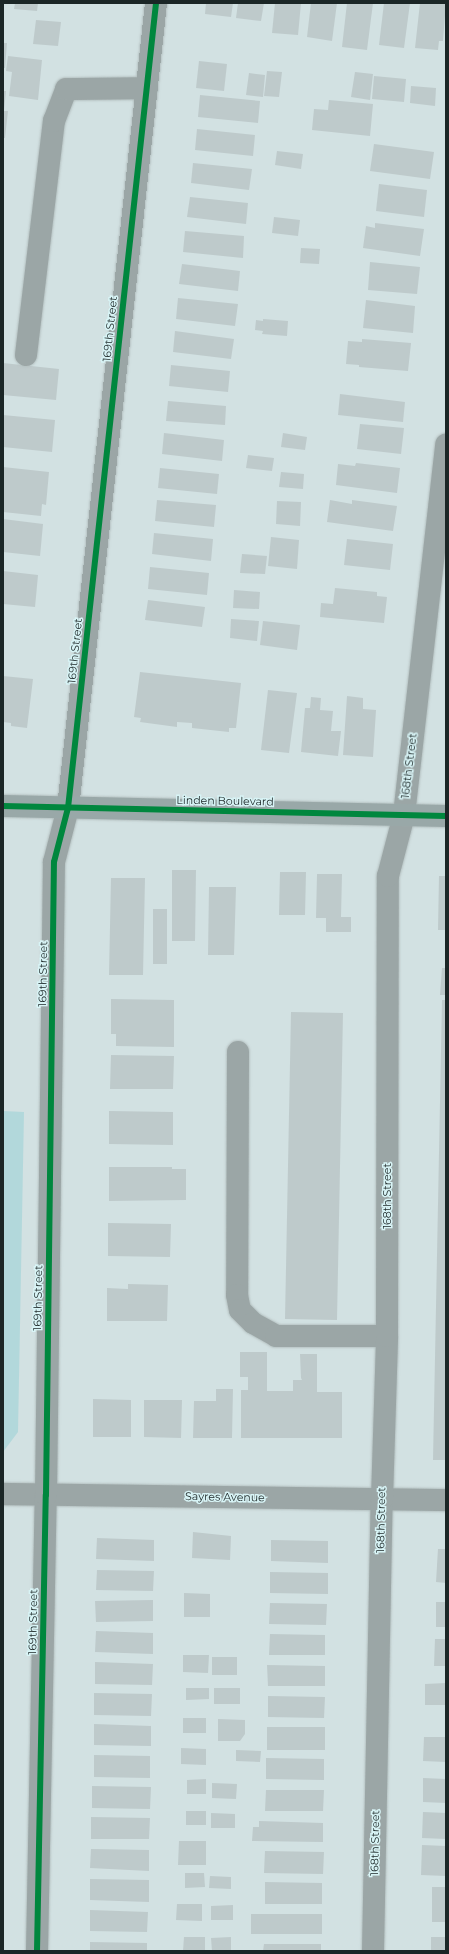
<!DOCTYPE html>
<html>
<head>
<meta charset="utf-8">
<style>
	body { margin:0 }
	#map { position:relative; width:449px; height:1954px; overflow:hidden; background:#d2e1e2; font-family:Montserrat,sans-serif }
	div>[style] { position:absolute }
	.green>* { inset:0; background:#b2d8db }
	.building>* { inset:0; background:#becacb }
	.roads { filter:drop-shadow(0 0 1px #b3bfbf) drop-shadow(0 0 1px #b3bfbf) }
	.minor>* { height:22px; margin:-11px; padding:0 11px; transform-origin:11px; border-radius:11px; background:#9ba6a6 }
	.major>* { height:22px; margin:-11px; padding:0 11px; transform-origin:11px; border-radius:11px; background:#99a8a8 }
	.cycleway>* { height:6px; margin:-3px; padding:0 3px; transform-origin:3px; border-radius:3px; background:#00873e }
	span { translate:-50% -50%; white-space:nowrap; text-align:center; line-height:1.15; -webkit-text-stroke:3px #d8f4f6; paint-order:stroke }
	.street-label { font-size:11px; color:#1b2626 }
	.frame { position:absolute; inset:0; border:4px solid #1b2626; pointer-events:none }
</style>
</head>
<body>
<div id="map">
	<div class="green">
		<i style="clip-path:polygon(3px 1111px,24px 1112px,18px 1432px,3px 1452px)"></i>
	</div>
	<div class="building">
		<i style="clip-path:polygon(15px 3px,38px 3px,37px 11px,14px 9px)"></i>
		<i style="clip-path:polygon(206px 3px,233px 3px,231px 17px,205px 14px)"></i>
		<i style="clip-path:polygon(238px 3px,264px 3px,261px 21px,236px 18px)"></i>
		<i style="clip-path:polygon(275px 3px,301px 3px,298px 35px,272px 33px)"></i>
		<i style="clip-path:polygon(311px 3px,337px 3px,332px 41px,307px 37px)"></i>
		<i style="clip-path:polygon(347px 3px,373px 3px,367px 50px,342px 47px)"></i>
		<i style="clip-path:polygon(384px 3px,410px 3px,404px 48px,379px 45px)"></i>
		<i style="clip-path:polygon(420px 3px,446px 3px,443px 41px,439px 41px,438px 50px,415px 48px)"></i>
		<i style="clip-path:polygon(36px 20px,61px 22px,58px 46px,33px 44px)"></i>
		<i style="clip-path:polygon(3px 43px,7px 43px,5px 68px,3px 68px)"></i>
		<i style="clip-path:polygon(8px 56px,42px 60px,38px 100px,9px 96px,12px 72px,6px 71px)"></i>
		<i style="clip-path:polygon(199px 61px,227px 64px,224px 91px,196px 88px)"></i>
		<i style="clip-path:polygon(267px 71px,282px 72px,279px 97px,264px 96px)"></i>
		<i style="clip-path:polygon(355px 72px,373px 74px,370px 100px,351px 97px)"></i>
		<i style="clip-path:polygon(249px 73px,265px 75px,263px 97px,246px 95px)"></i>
		<i style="clip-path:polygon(374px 76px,406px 79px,404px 102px,372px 99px)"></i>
		<i style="clip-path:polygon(411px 86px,436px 88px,435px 106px,410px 103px)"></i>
		<i style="clip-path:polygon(3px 91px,6px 91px,4px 111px,8px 111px,5px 138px,3px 138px)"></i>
		<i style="clip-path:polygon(200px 95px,260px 101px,258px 123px,198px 117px)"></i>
		<i style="clip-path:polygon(329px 100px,373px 104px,370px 136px,312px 130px,314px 109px,328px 110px)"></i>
		<i style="clip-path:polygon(197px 129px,255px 135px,253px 156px,195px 150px)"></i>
		<i style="clip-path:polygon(374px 144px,434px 152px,430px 179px,370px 171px)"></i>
		<i style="clip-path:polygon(277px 151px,303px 154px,301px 169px,275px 165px)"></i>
		<i style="clip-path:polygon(193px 163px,252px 169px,249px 190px,191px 183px)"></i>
		<i style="clip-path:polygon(379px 184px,427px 190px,424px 217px,376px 211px)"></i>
		<i style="clip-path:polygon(190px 197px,248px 203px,246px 224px,187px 217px)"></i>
		<i style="clip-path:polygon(274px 217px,300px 220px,298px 236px,272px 233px)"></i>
		<i style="clip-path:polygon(375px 223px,424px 229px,420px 256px,363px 248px,366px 226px,375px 228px)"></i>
		<i style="clip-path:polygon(185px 231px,244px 236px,243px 258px,183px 252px)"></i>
		<i style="clip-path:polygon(301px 248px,320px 249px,319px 264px,300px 263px)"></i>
		<i style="clip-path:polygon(370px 262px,420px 267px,417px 294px,368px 290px)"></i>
		<i style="clip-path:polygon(182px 264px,240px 271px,238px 291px,179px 284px)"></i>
		<i style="clip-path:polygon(178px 298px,238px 304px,235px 326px,176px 319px)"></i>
		<i style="clip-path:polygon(366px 300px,415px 306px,413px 333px,363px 328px)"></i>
		<i style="clip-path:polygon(263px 319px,288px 321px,287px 336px,262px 334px,263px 331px,255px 330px,256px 320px,263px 321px)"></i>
		<i style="clip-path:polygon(175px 331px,234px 339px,231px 359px,173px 352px)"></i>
		<i style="clip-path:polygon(362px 339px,411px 343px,408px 371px,359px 367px,359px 365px,346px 364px,348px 341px,362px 342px)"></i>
		<i style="clip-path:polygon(3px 363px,59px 369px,56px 400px,3px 395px)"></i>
		<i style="clip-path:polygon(171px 365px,230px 371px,228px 392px,169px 386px)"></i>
		<i style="clip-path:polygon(340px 394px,405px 402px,403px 422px,338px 415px)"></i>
		<i style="clip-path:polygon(168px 401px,226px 406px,225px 425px,166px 421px)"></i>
		<i style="clip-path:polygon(3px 415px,55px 420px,52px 452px,3px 447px)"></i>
		<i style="clip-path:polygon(360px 424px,404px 428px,401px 454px,357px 449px)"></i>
		<i style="clip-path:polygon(164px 433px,224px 440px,222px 461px,162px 454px)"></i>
		<i style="clip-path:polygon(283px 433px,307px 437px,305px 450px,281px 447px)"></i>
		<i style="clip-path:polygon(248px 455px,274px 458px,272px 471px,246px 468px)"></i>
		<i style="clip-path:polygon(356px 463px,400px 468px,397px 493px,336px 485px,338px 464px,355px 466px)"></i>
		<i style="clip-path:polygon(3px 467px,49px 472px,46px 505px,42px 504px,41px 516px,3px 512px)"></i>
		<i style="clip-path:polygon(160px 468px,219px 474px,217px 494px,158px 488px)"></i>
		<i style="clip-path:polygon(281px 472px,304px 474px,303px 489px,279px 487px)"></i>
		<i style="clip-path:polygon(157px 500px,216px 505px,214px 527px,155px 521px)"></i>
		<i style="clip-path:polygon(330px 500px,352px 504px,352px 500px,397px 506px,393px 531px,327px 522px)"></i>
		<i style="clip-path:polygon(277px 501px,301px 502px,300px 526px,276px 524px)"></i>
		<i style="clip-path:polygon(3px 519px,43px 524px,40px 556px,3px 552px)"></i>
		<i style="clip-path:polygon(154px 533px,213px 539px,211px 561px,152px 554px)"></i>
		<i style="clip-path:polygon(271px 537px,299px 540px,297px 569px,268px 566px)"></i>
		<i style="clip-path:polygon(347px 539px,393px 544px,390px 570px,344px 565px)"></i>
		<i style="clip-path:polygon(242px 554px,267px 556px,265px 574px,240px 573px)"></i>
		<i style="clip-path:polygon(150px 567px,209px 573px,207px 595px,148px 589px)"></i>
		<i style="clip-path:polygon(3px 571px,38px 575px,35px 607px,3px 604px)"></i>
		<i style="clip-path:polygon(335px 588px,377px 592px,377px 596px,387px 597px,384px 623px,320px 617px,321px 603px,333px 604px)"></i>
		<i style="clip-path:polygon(234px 590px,260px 592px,259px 609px,233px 608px)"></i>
		<i style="clip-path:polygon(148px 600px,205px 607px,202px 627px,145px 620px)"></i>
		<i style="clip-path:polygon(231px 619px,259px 621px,257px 641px,230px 638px)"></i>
		<i style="clip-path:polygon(263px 621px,300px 625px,297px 650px,260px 645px)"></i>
		<i style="clip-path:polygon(140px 672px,241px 683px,236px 728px,229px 728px,229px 732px,192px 728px,192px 723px,177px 722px,177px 727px,140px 722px,141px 718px,134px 717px)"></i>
		<i style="clip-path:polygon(3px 676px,33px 679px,27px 728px,11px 726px,11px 723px,3px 722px)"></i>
		<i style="clip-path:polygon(268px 690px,297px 693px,289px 753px,261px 750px)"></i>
		<i style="clip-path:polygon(347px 696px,363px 698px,363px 709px,376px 710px,373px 757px,343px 755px)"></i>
		<i style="clip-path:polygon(311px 697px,321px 698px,320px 710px,333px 711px,331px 731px,341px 731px,338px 756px,301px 752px,305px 708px,310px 708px)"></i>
		<i style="clip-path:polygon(172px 870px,196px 870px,195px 941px,172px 941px)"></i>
		<i style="clip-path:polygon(280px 872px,306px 872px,305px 915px,279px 915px)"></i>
		<i style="clip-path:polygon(317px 874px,342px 874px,341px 917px,351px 917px,351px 932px,326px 932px,326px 918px,316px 918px)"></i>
		<i style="clip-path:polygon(439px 876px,446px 876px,446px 930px,438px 930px)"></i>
		<i style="clip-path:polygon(111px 878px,145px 878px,143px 975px,109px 975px)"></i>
		<i style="clip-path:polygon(209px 887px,236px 887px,234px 955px,208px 955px)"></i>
		<i style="clip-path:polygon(153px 909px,167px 909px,167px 964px,153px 964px)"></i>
		<i style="clip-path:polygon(442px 968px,446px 968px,446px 995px,440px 995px)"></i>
		<i style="clip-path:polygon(111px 999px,174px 1000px,174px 1047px,116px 1046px,116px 1034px,111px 1034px)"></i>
		<i style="clip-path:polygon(442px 1000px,446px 1000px,446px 1460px,433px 1460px)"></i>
		<i style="clip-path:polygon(291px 1012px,343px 1013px,337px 1320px,285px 1319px)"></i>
		<i style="clip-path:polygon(111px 1055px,174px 1056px,173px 1089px,110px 1089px)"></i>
		<i style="clip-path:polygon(109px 1111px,173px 1112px,173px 1145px,109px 1144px)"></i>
		<i style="clip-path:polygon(109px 1167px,172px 1167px,172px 1169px,186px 1169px,186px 1200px,109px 1201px)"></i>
		<i style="clip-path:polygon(108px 1223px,171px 1224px,170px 1257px,108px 1256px)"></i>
		<i style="clip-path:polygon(128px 1284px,168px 1285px,167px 1321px,107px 1321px,107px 1288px,128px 1289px)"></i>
		<i style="clip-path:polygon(240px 1352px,267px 1352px,267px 1391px,293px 1391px,293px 1380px,302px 1380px,301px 1378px,300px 1354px,317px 1354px,317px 1392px,342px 1392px,342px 1438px,241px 1438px,241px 1390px,248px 1390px,248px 1377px,240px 1377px)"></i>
		<i style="clip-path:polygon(216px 1389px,233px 1389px,232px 1438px,193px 1438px,194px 1401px,216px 1401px)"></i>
		<i style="clip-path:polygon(93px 1399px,131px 1400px,131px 1437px,93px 1437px)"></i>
		<i style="clip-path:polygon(144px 1400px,182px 1400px,181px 1438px,144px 1437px)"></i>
		<i style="clip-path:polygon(193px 1532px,231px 1536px,230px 1560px,192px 1558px)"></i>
		<i style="clip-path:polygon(97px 1538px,154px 1540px,154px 1561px,96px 1559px)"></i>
		<i style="clip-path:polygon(271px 1540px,328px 1541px,328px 1563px,271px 1561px)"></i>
		<i style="clip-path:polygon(438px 1549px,446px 1549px,446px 1583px,436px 1582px)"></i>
		<i style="clip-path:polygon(97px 1570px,154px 1571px,153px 1591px,96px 1590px)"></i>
		<i style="clip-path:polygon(270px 1572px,328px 1573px,328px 1594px,270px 1593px)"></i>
		<i style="clip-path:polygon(184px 1593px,210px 1594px,210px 1617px,184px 1617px)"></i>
		<i style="clip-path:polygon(153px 1600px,153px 1621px,96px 1622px,95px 1601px)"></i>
		<i style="clip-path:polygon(436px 1602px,446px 1602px,446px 1627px,436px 1627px)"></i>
		<i style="clip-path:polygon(270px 1603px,327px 1604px,326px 1625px,269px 1624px)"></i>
		<i style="clip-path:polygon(96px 1631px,153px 1633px,153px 1654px,95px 1652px)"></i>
		<i style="clip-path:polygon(270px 1634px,325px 1635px,325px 1655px,269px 1655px)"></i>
		<i style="clip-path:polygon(435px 1639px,446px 1639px,446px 1666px,434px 1666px)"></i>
		<i style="clip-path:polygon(183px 1655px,209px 1655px,208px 1673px,183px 1672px)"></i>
		<i style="clip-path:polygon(212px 1657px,237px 1657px,237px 1675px,212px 1675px)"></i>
		<i style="clip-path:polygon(95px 1662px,153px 1664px,152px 1685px,95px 1684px)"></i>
		<i style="clip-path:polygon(267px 1665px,325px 1666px,325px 1686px,268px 1686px)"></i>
		<i style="clip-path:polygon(446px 1683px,446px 1705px,425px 1705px,425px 1684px)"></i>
		<i style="clip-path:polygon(186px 1688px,209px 1688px,209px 1699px,186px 1700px)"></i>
		<i style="clip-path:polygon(214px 1688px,240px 1688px,240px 1704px,214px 1704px)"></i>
		<i style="clip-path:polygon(94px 1693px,152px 1694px,151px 1716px,94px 1715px)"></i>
		<i style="clip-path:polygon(268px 1696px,325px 1697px,324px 1718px,268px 1717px)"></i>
		<i style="clip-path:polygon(183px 1718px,206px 1718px,206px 1733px,183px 1733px)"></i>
		<i style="clip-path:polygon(218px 1719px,245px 1720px,245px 1734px,240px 1741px,218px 1741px)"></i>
		<i style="clip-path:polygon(94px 1724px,151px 1726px,151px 1746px,94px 1745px)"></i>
		<i style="clip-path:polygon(267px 1727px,325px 1727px,325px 1750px,267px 1750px)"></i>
		<i style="clip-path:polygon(424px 1737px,446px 1737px,446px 1762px,423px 1761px)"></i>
		<i style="clip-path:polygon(181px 1748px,206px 1749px,206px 1765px,181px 1764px)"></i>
		<i style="clip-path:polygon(236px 1750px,261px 1751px,260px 1762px,236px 1761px)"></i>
		<i style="clip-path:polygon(94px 1755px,150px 1756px,150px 1778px,94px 1777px)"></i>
		<i style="clip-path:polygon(266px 1758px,324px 1759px,324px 1780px,266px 1779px)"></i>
		<i style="clip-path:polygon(423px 1778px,446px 1779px,446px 1803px,423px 1802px)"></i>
		<i style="clip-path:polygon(206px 1779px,206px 1794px,187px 1794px,187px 1780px)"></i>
		<i style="clip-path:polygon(212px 1783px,237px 1784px,236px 1799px,212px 1798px)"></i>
		<i style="clip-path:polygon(92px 1786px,151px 1787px,150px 1809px,92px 1808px)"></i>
		<i style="clip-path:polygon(266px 1790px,324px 1790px,323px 1811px,265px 1811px)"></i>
		<i style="clip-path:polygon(186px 1811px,206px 1811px,206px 1825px,186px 1825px)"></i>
		<i style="clip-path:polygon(423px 1812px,446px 1813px,446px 1839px,422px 1838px)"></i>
		<i style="clip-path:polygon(211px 1813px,235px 1814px,235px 1828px,211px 1828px)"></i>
		<i style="clip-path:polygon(91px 1817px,150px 1818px,149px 1839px,91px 1839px)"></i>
		<i style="clip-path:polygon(259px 1821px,323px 1823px,323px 1842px,252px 1841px,253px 1827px,259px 1827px)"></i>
		<i style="clip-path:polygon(179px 1841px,206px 1841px,206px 1865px,178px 1865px)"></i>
		<i style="clip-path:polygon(422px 1845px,446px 1846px,446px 1876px,421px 1875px)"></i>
		<i style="clip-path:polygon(91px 1849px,149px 1850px,149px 1871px,90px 1868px)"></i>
		<i style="clip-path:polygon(265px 1851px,324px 1852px,323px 1874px,264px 1873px)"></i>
		<i style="clip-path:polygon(185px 1873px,204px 1873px,205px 1887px,185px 1888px)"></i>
		<i style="clip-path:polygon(210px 1876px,231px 1877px,231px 1889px,209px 1888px)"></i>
		<i style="clip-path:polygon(90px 1879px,149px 1880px,149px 1902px,90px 1900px)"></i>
		<i style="clip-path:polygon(265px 1882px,322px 1883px,322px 1904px,265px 1904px)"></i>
		<i style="clip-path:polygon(432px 1887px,446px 1887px,446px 1922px,432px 1922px)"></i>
		<i style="clip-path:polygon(177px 1904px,202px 1904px,202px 1921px,176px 1920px)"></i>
		<i style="clip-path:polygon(233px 1905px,233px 1920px,211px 1920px,211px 1906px)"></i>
		<i style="clip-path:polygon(90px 1910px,148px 1912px,147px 1932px,90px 1931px)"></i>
		<i style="clip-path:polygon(251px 1914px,322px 1914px,322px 1934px,251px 1934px)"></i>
		<i style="clip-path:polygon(184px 1937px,205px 1937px,205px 1951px,183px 1951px)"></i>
		<i style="clip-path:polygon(231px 1937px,231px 1951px,212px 1951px,211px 1938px)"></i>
		<i style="clip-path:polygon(431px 1937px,446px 1937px,446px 1951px,431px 1951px)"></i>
		<i style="clip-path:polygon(90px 1942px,147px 1943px,147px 1951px,90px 1951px)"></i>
		<i style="clip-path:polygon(264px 1944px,321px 1944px,321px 1951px,263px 1951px)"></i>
	</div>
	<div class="roads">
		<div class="minor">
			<i style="left:26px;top:355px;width:236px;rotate:-83.2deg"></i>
			<i style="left:54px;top:121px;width:34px;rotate:-69deg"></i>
			<i style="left:66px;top:89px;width:81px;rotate:-0.7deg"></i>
			<i style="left:238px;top:1052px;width:243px;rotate:90.2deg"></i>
			<i style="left:237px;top:1295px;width:15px;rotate:79deg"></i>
			<i style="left:240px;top:1310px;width:18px;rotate:45deg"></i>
			<i style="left:253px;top:1323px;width:26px;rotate:29deg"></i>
			<i style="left:276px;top:1336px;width:111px"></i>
			<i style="left:3px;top:1494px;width:443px;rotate:0.8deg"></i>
			<i style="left:37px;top:1951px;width:456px;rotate:-88.9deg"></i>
			<i style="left:46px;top:1495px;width:633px;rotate:-89.28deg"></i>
			<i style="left:54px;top:862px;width:56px;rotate:-75.5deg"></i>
			<i style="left:68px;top:808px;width:810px;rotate:-83.76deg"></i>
			<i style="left:373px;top:1951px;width:452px;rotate:-88.9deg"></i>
			<i style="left:382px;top:1499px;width:163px;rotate:-88.2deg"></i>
			<i style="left:387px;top:1336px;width:460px;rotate:-89.9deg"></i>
			<i style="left:388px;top:876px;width:63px;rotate:-75.3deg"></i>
			<i style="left:404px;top:815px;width:373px;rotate:-83.5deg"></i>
		</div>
		<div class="major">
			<i style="left:3px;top:806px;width:443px;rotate:1.3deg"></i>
		</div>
	</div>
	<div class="cycleway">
		<i style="left:3px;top:806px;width:443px;rotate:1.3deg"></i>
		<i style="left:37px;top:1951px;width:456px;rotate:-88.9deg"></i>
		<i style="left:46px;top:1495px;width:633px;rotate:-89.28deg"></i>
		<i style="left:54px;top:862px;width:56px;rotate:-75.5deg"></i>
		<i style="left:68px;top:808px;width:810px;rotate:-83.76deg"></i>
	</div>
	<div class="street-label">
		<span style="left:110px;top:329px;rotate:-84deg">169th Street</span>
		<span style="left:75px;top:651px;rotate:-84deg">169th Street</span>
		<span style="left:409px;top:766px;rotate:-83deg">168th Street</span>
		<span style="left:225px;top:801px;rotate:1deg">Linden Boulevard</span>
		<span style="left:43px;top:974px;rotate:-89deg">169th Street</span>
		<span style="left:387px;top:1196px;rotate:-90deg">168th Street</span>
		<span style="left:38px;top:1298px;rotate:-89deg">169th Street</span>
		<span style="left:225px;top:1497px;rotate:1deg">Sayres Avenue</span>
		<span style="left:381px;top:1520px;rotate:-89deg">168th Street</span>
		<span style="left:33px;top:1622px;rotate:-89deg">169th Street</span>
		<span style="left:375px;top:1843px;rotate:-89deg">168th Street</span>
	</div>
	<div class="frame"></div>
</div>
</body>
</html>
